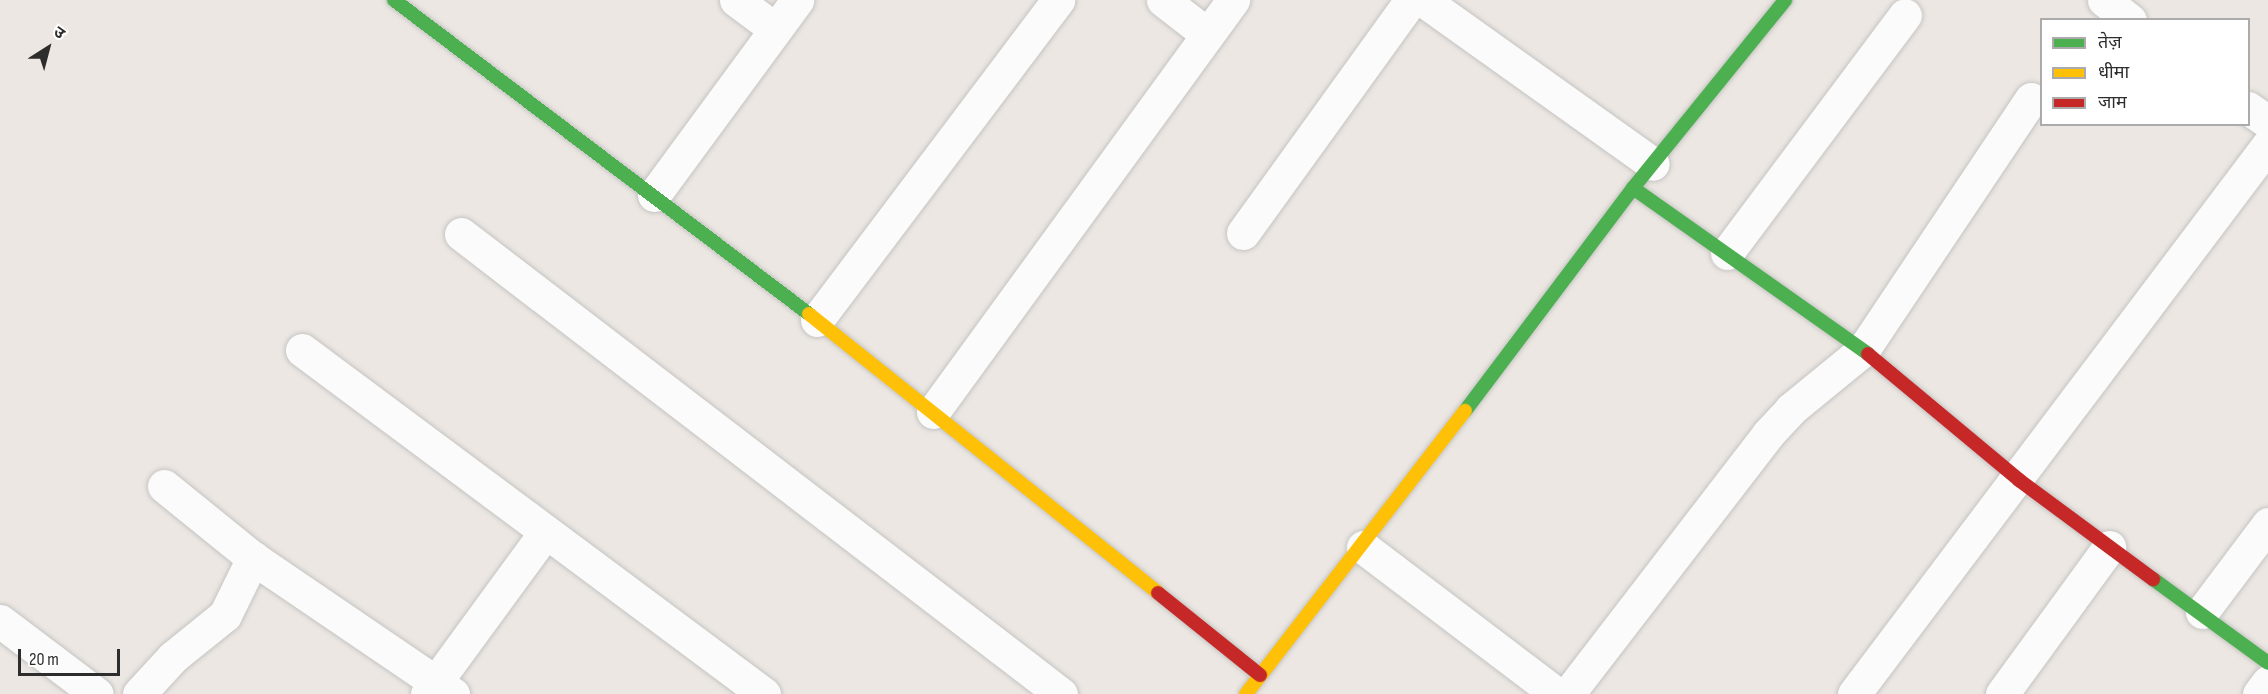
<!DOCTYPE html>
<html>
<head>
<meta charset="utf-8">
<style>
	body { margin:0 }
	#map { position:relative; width:2268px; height:694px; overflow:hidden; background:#ece7e2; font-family:"Sofia Sans Condensed","Noto Sans Devanagari",sans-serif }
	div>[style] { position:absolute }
	.roads { filter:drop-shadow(0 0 2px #c5c4c3) drop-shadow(0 0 2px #c5c4c3) }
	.street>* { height:33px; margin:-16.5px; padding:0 16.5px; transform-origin:16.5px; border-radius:16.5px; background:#fcfbfb }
	.fast>* { height:14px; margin:-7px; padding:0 7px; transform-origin:7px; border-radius:7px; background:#4caf50 }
	.slow>* { height:14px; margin:-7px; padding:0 7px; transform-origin:7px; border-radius:7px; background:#ffc107 }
	.jam>* { height:14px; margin:-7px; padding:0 7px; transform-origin:7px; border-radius:7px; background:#c62828 }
	span { translate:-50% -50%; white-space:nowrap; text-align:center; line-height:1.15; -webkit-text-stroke:6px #fff; paint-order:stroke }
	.legend { position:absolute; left:2040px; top:18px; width:210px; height:108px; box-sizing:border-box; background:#fff; border:2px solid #ababab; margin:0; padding:8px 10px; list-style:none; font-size:18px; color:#2d2d2d }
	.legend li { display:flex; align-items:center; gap:12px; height:30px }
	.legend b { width:30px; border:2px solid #ababab }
	.north { position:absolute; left:18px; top:18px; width:60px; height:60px; -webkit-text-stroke:4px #fff; paint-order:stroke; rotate:36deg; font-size:16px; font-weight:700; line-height:24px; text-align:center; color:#2d2d2d }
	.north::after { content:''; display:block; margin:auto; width:21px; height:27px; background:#2d2d2d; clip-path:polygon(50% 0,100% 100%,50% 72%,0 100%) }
	.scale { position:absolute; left:18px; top:649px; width:102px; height:27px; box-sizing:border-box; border:3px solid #2d2d2d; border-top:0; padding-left:8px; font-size:18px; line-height:21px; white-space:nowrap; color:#2d2d2d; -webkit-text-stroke:4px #fff; paint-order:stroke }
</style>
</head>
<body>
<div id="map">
	<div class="roads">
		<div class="street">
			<i style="left:736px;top:0;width:49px;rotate:36.6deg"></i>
			<i style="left:1163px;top:0;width:56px;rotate:37.7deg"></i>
			<i style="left:1423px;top:0;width:282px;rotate:35.5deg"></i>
			<i style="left:2104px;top:0;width:33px;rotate:38deg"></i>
			<i style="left:2248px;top:108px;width:24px;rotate:35deg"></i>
			<i style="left:654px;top:195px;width:242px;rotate:-53.7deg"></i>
			<i style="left:1243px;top:233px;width:287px;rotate:-54.2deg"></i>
			<i style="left:461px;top:234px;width:756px;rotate:37.48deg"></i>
			<i style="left:1727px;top:253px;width:297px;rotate:-53.2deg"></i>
			<i style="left:817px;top:320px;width:401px;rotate:-53deg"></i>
			<i style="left:302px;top:350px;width:576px;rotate:36.67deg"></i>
			<i style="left:933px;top:412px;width:510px;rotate:-53.94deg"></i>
			<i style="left:164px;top:486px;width:114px;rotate:39deg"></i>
			<i style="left:253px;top:558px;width:242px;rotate:34.2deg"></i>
			<i style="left:1363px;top:547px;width:243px;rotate:37.2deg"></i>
			<i style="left:2202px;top:612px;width:110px;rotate:-53.1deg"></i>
			<i style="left:0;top:621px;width:121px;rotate:37deg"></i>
			<i style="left:139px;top:694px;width:50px;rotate:-47.4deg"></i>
			<i style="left:173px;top:657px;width:67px;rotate:-38.9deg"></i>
			<i style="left:225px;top:615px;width:64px;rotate:-63.8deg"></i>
			<i style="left:427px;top:694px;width:200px;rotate:-53.8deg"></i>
			<i style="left:1568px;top:694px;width:328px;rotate:-52.4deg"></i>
			<i style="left:1768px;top:434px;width:34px;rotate:-47deg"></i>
			<i style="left:1791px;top:409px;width:93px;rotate:-39.3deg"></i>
			<i style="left:1863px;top:350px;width:302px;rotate:-56.2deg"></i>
			<i style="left:1854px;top:694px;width:688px;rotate:-52.98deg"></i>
			<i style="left:2002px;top:694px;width:182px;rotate:-53.9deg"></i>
			<i style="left:2259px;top:694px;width:15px;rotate:-53deg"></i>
		</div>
		<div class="fast">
			<i style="left:394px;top:0;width:520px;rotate:37.11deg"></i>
			<i style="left:1633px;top:188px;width:288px;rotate:35.2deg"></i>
			<i style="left:1465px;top:411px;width:279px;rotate:-53deg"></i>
			<i style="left:1633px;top:188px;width:242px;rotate:-51deg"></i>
			<i style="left:2153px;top:579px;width:142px;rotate:36.1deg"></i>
		</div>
		<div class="slow">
			<i style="left:809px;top:314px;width:447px;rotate:38.6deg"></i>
			<i style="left:1246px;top:694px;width:358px;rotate:-52.3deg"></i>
		</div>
		<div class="jam">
			<i style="left:1868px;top:354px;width:197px;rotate:39.8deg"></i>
			<i style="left:2019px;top:480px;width:167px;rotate:36.5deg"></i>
			<i style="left:1158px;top:593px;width:131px;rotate:38.8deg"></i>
		</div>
	</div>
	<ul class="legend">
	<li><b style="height:8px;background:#4caf50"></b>तेज़</li>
	<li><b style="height:8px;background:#ffc107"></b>धीमा</li>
	<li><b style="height:8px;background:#c62828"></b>जाम</li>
	</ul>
	<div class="north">उ</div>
	<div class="scale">20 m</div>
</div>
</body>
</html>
